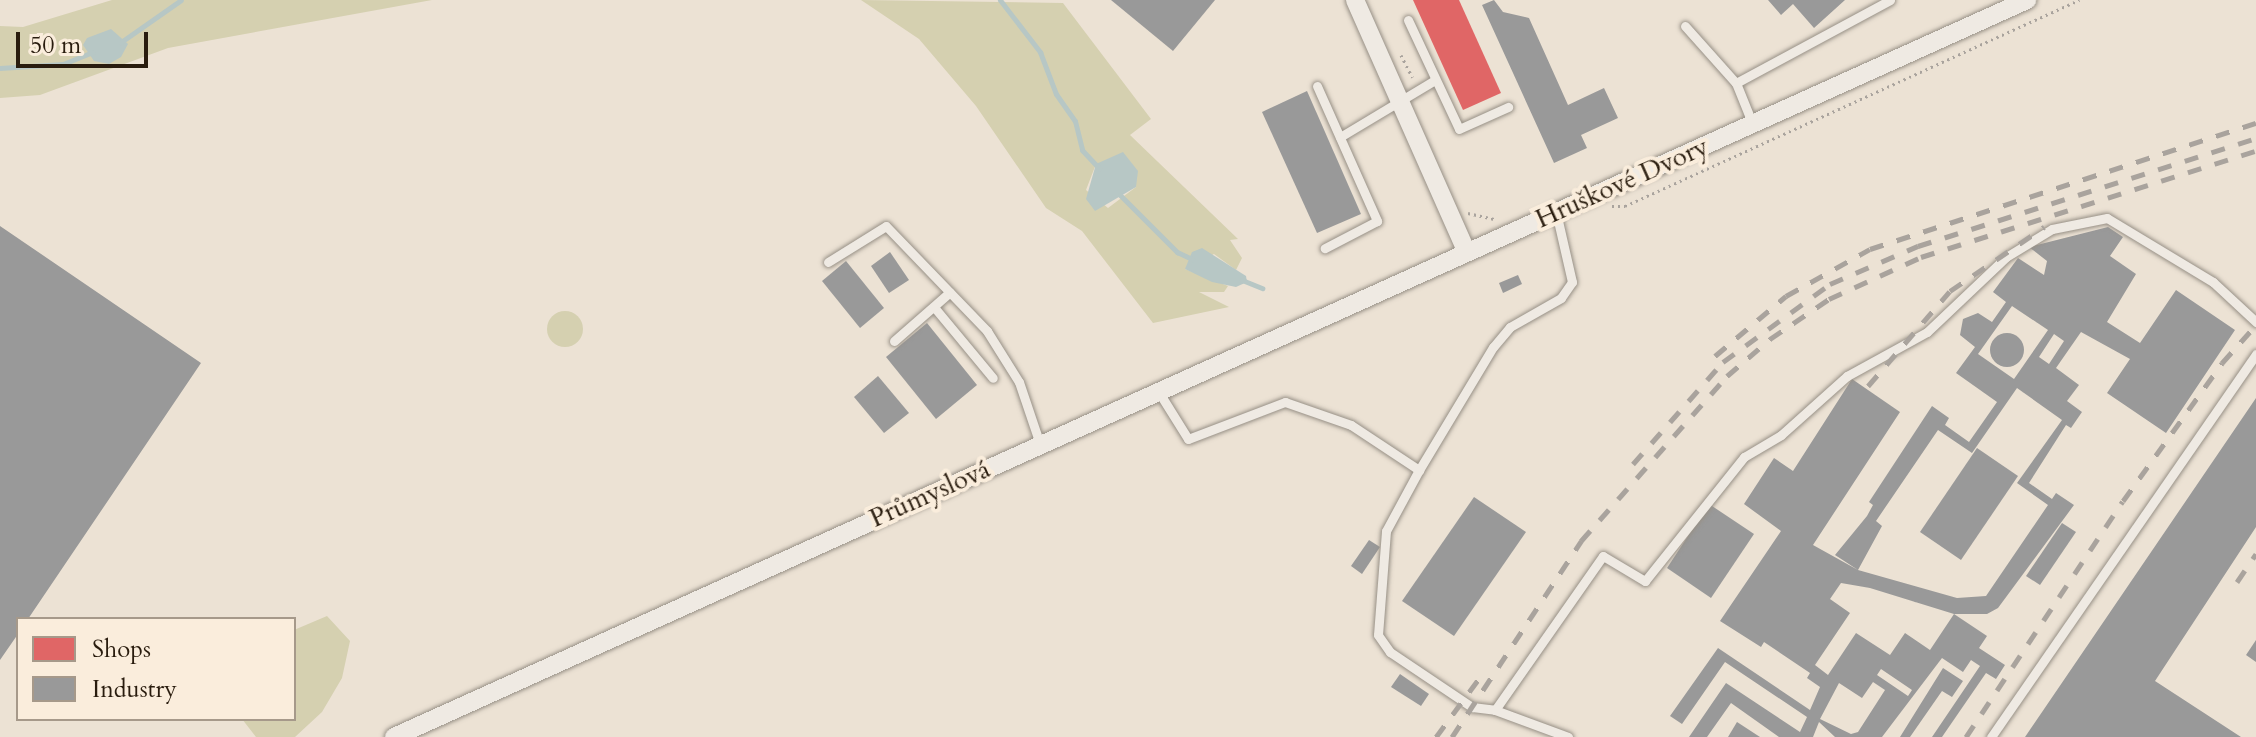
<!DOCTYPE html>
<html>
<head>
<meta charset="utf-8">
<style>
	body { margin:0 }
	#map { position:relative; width:2256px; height:737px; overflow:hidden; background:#ece2d4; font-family:Cardo,serif }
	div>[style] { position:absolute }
	.green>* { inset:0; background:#d5d0b0 }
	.round { border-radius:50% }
	.water>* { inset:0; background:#b7c7c5 }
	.shops>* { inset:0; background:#e06666 }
	.industry>* { inset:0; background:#999 }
	.stream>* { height:5px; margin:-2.5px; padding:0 2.5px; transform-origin:2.5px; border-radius:2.5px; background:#b7c7c5 }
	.path>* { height:3px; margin-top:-1.5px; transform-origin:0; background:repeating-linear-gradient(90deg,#a9a39d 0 2px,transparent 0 6px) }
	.roads { filter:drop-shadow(0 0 2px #979086) drop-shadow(0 0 2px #979086) }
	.service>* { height:9px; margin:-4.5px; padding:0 4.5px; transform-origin:4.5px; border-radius:4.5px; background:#efeae3 }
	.minor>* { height:18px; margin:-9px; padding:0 9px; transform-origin:9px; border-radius:9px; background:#efeae3 }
	.rail>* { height:5px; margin-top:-2.5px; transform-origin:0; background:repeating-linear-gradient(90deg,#a9a39d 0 14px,transparent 0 28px) }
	span { translate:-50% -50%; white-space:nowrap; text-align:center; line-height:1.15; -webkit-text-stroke:8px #faeddc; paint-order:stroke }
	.street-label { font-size:26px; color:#291c0e }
	.legend { position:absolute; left:16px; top:617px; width:280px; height:104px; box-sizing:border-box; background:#faeddc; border:2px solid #a6998a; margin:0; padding:10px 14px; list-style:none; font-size:24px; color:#291c0e }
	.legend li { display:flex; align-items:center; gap:16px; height:40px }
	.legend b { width:40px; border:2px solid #a6998a }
	.scale { position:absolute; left:16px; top:32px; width:132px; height:36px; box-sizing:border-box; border:4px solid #291c0e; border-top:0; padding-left:10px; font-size:24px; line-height:28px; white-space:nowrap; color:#291c0e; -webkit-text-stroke:6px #faeddc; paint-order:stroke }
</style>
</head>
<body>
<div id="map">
	<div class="green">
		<i style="clip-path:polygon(112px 0,432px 0,168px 48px,40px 95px,0 98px,0 26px,23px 27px)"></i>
		<i style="clip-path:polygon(evenodd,861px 0,1063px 3px,1151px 119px,1130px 135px,1238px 239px,1230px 240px,1242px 258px,1236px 270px,1214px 254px,1185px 269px,1228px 286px,1224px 292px,1199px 292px,1229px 307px,1153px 323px,1082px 231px,1046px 208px,976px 106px,919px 39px,861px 0,1096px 164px,1136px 187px,1108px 208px,1086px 190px,1096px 164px)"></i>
		<i class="round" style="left:547px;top:311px;width:36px;height:36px"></i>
		<i style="clip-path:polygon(327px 616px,350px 641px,342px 678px,322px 712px,295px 737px,256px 737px,242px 719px,294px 719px,294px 630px)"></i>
	</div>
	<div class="water">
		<i style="clip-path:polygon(111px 29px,128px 44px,121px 57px,109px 64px,94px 61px,83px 45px,87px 38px)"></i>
		<i style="clip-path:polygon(1123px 152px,1138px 171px,1136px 187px,1095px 211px,1086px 199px,1096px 164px)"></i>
		<i style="clip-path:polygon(1202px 248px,1246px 276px,1247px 282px,1236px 287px,1212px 282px,1185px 269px,1192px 252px)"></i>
	</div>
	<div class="shops">
		<i style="clip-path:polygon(1413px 0,1459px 0,1501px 93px,1463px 110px)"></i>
	</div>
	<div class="industry">
		<i style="clip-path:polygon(1111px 0,1215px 0,1173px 51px)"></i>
		<i style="clip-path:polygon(1494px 0,1503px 12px,1529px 18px,1568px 105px,1604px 88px,1618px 118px,1581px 135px,1587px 148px,1554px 163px,1482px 5px)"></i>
		<i style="clip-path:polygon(1768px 0,1845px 0,1814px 28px,1793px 4px,1781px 15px)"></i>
		<i style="clip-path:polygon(1307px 91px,1361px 214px,1317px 233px,1262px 112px)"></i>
		<i style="clip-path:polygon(0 226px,201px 363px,28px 619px,18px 619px,18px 634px,0 660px)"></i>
		<i style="clip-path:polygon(evenodd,2108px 227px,2123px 237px,2110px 256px,2136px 274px,2107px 322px,2140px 343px,2176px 290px,2235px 330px,2166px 433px,2107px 393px,2130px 359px,2081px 332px,2056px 368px,2079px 385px,2067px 401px,2082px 412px,2071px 428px,2066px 425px,2029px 483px,2052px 499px,2056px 493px,2074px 505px,1998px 608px,1987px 614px,1954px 614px,1987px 636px,1979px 648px,2005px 665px,1996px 679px,1986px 673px,1942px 737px,1932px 737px,1980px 666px,1971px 660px,1963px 672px,1942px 658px,1882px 737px,1835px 737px,1819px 722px,1813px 737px,1779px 737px,1731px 703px,1707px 737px,1689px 737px,1726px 683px,1800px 732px,1807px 717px,1725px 662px,1682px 724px,1670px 716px,1718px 648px,1810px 710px,1820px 687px,1807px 678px,1810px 673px,1764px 642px,1761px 647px,1720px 621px,1781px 531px,1744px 504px,1774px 458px,1793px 471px,1852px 379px,1900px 412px,1813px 545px,1858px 570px,1835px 555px,1867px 516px,1873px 505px,1869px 502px,1932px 406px,1949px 418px,1945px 425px,1969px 442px,1997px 402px,1956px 373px,1975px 347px,1960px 335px,1963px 319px,1978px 313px,1992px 322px,2006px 302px,1993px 292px,2018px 258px,2044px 275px,2047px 261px,2029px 247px,2108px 227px,2012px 306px,2048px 330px,2014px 379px,1978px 354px,2012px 306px,2108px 227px,2054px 334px,2064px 341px,2049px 364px,2039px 357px,2054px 334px,2108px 227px,2017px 388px,2062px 420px,2017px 483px,2048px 505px,1986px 596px,1957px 598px,1858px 570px,1882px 526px,1876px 521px,1938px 430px,1972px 453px,2017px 388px,2108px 227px,1841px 583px,1870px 588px,1954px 614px,1930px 650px,1905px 633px,1890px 655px,1856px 633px,1828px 675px,1815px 665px,1850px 613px,1830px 599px,1841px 583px,2108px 227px,1881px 669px,1912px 690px,1908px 696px,1877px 675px,1881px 669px,2108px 227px,1873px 682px,1885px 690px,1858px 732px,1851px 734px,1820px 719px,1839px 683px,1862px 698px,1873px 682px)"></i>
		<i style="clip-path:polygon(890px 252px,909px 280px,889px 293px,871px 266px)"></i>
		<i style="clip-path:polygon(846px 261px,884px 308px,860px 328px,822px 281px)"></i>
		<i style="clip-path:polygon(1518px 275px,1522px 284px,1503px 293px,1499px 283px)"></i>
		<i style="clip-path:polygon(927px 323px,977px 385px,936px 419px,886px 357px)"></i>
		<i class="round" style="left:1990px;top:333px;width:34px;height:34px"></i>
		<i style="clip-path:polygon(878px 376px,909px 413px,884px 433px,854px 397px)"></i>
		<i style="clip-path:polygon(2256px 398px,2256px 527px,2155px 681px,2241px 737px,2025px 737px)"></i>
		<i style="clip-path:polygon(1977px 448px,2018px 476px,1961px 560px,1920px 532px)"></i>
		<i style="clip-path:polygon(1474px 497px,1526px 532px,1454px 636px,1402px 601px)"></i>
		<i style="clip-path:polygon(1709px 504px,1754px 534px,1711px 598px,1667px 568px)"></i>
		<i style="clip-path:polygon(2062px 523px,2076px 532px,2040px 585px,2026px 576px)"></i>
		<i style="clip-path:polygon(1369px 540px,1380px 547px,1362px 574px,1351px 566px)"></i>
		<i style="clip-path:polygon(2256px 640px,2256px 662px,2246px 655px)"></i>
		<i style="clip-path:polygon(1943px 668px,1963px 681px,1952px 697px,1942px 691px,1910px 737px,1900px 737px)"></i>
		<i style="clip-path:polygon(1400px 674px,1429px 694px,1421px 706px,1391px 687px)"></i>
		<i style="clip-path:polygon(1737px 722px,1760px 737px,1728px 737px)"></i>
	</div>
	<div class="stream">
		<i style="left:1000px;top:0;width:66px;rotate:52.4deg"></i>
		<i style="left:1040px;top:52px;width:45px;rotate:69.1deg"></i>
		<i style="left:1056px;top:94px;width:33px;rotate:55deg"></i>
		<i style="left:1075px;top:121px;width:30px;rotate:76deg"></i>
		<i style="left:1082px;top:150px;width:25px;rotate:47deg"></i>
		<i style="left:121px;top:42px;width:73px;rotate:-35deg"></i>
		<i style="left:0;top:68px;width:63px;rotate:-3.6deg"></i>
		<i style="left:63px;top:64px;width:32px;rotate:-22deg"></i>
		<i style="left:1120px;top:195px;width:81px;rotate:45deg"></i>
		<i style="left:1177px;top:252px;width:17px;rotate:25deg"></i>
		<i style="left:1242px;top:280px;width:22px;rotate:22deg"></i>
	</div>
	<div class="path">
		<i style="left:1401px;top:55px;width:25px;rotate:63deg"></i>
		<i style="left:1612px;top:206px;width:13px"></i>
		<i style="left:1625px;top:206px;width:499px;rotate:-24.4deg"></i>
		<i style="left:1468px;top:213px;width:28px;rotate:13deg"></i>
	</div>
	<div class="roads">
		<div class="service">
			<i style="left:1408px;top:20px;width:120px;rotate:64.9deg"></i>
			<i style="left:1459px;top:129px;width:54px;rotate:-24.2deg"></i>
			<i style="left:1685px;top:26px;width:76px;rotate:48.2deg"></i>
			<i style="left:1317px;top:86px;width:148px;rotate:66deg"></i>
			<i style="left:1377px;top:221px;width:59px;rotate:152.6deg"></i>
			<i style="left:1753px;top:125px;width:45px;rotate:-112deg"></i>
			<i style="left:1736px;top:83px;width:175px;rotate:-28.3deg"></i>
			<i style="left:1340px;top:137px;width:111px;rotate:-31deg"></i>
			<i style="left:1556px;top:212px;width:72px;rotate:77.1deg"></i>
			<i style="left:1572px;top:282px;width:19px;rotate:125deg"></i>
			<i style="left:1561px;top:298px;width:59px;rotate:150.4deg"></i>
			<i style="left:1510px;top:327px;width:26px;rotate:130deg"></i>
			<i style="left:1493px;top:347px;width:144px;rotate:121deg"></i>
			<i style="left:1419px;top:470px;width:69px;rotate:118.4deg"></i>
			<i style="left:1386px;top:531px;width:104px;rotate:94.4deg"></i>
			<i style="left:1378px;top:635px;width:21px;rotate:55deg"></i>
			<i style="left:1390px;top:652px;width:99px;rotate:33.9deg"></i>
			<i style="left:1472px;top:707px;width:23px;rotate:7deg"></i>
			<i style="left:1495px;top:710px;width:78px;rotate:20.3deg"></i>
			<i style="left:828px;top:262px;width:68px;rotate:-31.8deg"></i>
			<i style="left:886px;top:226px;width:146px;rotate:46.1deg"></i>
			<i style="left:987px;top:331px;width:60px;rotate:57.9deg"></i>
			<i style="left:1019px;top:382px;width:65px;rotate:71.3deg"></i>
			<i style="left:934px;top:307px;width:92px;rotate:50.3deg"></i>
			<i style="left:894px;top:341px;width:74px;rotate:-41.2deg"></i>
			<i style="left:1160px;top:394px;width:53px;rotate:58.1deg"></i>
			<i style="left:1188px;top:439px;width:104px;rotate:-20.9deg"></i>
			<i style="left:1285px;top:402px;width:70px;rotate:19.2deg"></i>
			<i style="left:1351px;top:425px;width:82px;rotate:33.5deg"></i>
			<i style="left:1495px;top:710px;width:188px;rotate:-55deg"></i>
			<i style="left:1603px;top:556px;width:49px;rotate:30.8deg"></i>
			<i style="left:1645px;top:581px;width:159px;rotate:-51.4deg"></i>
			<i style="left:1744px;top:457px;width:43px;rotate:-30.7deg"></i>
			<i style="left:1781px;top:435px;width:89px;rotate:-41.8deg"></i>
			<i style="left:1847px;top:376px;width:91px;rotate:-28.8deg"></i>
			<i style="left:1927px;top:332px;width:109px;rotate:-43.5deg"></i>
			<i style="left:2006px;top:257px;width:54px;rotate:-31.3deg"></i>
			<i style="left:2052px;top:229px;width:56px;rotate:-11.3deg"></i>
			<i style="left:2107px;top:218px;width:124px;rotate:31.1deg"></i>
			<i style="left:2213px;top:282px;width:59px;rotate:42.9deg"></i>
			<i style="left:1991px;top:737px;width:466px;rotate:-55.3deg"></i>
		</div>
		<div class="minor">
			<i style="left:1355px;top:0;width:274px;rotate:66.1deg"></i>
			<i style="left:394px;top:737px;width:1792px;rotate:-24.29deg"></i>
		</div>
	</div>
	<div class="rail">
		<i style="left:1715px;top:356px;width:93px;rotate:-40.2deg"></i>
		<i style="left:1786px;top:296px;width:96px;rotate:-29.2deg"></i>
		<i style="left:1870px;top:249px;width:406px;rotate:-18.1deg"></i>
		<i style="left:1868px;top:386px;width:125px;rotate:-49.2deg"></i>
		<i style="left:1950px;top:291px;width:114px;rotate:-34.2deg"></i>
		<i style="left:1633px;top:464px;width:136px;rotate:-48.6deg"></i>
		<i style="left:1723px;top:362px;width:132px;rotate:-36.1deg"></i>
		<i style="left:1830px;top:284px;width:96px;rotate:-23.4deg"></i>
		<i style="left:1918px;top:246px;width:355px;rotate:-17.7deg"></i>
		<i style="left:2237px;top:582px;width:34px;rotate:-56deg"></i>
		<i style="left:1436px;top:737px;width:71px;rotate:-53.6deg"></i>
		<i style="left:1452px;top:737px;width:235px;rotate:-56.6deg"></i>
		<i style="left:1581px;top:541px;width:220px;rotate:-48.5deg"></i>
		<i style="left:1727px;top:376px;width:57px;rotate:-40.7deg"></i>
		<i style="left:1770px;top:339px;width:71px;rotate:-34.1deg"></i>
		<i style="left:1829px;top:299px;width:101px;rotate:-24.5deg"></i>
		<i style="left:1921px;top:257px;width:351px;rotate:-17.6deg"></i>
		<i style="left:1966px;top:737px;width:283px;rotate:-56.4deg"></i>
		<i style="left:2123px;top:501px;width:170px;rotate:-54.3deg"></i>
		<i style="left:2222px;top:363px;width:51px;rotate:-48.2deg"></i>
	</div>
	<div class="street-label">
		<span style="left:1622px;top:183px;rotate:-24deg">Hruškové Dvory</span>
		<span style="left:930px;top:494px;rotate:-24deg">Průmyslová</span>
	</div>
	<ul class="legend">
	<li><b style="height:22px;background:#e06666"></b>Shops</li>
	<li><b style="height:22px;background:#999"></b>Industry</li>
	</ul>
	<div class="scale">50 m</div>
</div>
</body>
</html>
